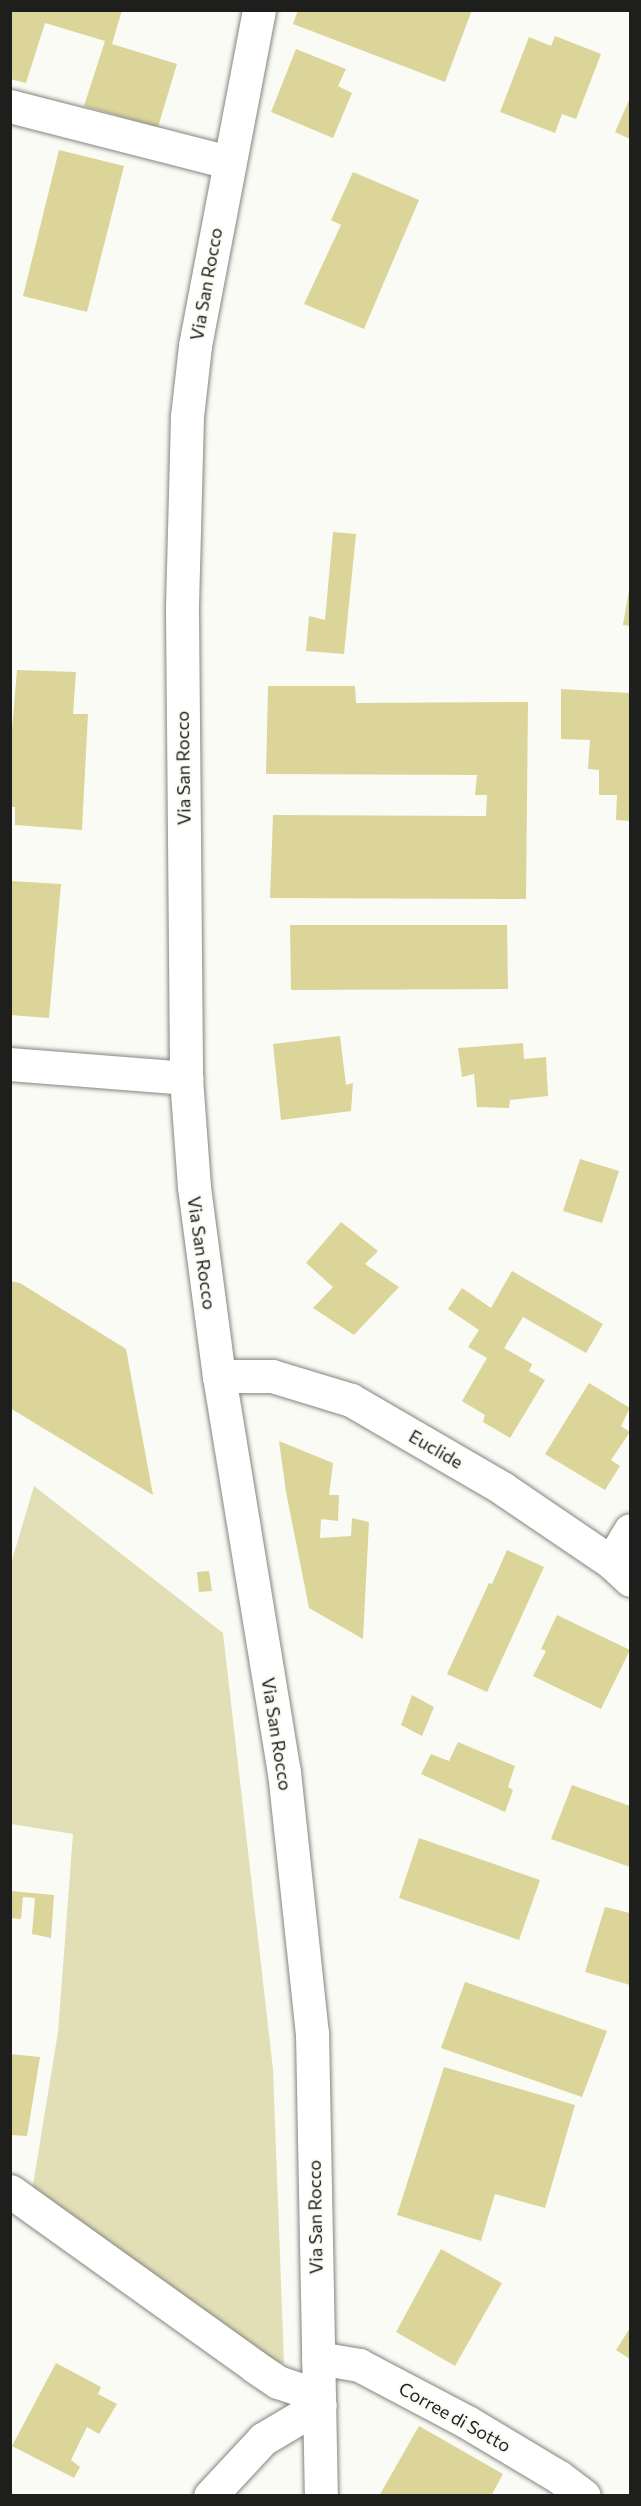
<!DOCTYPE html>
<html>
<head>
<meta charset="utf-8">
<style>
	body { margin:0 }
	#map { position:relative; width:641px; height:2506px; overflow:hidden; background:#fbfbf5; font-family:Commissioner,sans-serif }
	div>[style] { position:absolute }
	.green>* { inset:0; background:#e2dfb7 }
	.building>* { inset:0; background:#dbd59a }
	.roads { filter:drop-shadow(0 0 2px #868580) drop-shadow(0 0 2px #868580) }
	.street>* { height:33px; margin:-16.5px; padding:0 16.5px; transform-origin:16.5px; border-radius:16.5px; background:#fff }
	.secondary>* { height:33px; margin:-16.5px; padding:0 16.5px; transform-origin:16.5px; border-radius:16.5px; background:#fff }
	span { translate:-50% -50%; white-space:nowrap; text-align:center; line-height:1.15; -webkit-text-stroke:4.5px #fbfbf5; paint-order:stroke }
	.street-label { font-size:18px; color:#1e1e1c }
	.frame { position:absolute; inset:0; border:12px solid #1e1e1c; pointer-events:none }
</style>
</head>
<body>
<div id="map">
	<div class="green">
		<i style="clip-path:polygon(34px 1486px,223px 1633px,273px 2069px,284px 2363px,263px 2360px,32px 2191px,58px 2032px,73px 1834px,11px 1824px,10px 1567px)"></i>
	</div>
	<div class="building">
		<i style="clip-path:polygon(10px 10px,122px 10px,112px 44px,177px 64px,158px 127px,84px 106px,105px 41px,45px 23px,26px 83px,10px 79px)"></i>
		<i style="clip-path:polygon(298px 10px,472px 10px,445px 82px,293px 24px)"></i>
		<i style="clip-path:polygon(555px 36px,601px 54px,576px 119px,562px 114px,555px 133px,500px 112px,529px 37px,551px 46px)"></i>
		<i style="clip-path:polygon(296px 49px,346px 69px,338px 86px,352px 93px,333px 138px,271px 112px)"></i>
		<i style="clip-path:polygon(630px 98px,630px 139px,615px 132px)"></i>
		<i style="clip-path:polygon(59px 150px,124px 166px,87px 312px,23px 296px)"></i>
		<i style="clip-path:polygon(353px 172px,419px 200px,364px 329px,304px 304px,341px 225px,331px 220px)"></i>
		<i style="clip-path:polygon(333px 532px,356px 534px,344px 654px,306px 651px,309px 616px,325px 620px)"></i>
		<i style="clip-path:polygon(629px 590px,630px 590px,630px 626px,623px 625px)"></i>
		<i style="clip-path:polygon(17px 670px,76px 672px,73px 714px,88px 714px,82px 830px,15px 825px,15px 807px,10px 807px,10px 753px)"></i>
		<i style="clip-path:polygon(268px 686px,355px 686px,356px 703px,528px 702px,526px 899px,270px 898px,273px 815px,486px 816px,487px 795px,475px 795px,477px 775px,266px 774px)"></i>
		<i style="clip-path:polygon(561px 689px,630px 693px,630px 821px,616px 820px,617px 795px,599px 795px,599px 770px,588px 769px,590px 740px,561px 739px)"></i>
		<i style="clip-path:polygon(10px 881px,61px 884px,49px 1018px,10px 1015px)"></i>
		<i style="clip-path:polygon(290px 925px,507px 925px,508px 989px,291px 990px)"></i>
		<i style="clip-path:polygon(340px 1036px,346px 1085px,353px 1083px,351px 1111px,281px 1120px,273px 1044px)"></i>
		<i style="clip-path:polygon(523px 1043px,524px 1059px,546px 1057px,548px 1096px,510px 1100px,509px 1108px,477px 1107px,474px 1074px,462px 1077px,458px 1048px)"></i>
		<i style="clip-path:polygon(580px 1159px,619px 1171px,602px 1223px,563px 1211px)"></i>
		<i style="clip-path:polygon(341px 1222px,378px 1251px,365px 1264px,399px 1287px,354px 1335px,313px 1308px,333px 1287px,306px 1263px)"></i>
		<i style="clip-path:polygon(512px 1271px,603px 1324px,586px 1353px,523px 1317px,504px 1348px,532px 1364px,529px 1371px,545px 1380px,510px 1438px,483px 1422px,485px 1415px,462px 1401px,487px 1358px,468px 1347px,479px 1330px,448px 1309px,462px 1288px,491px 1308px)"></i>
		<i style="clip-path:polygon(10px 1281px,20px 1283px,126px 1349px,153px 1495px,10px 1408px)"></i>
		<i style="clip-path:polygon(589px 1383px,630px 1408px,621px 1426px,630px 1432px,611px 1460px,620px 1466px,605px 1490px,545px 1454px)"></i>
		<i style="clip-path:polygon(279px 1441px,333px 1463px,329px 1495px,339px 1495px,338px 1521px,321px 1519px,320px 1538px,351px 1536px,352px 1518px,369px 1522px,363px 1639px,309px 1608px,286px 1492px)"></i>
		<i style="clip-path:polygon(507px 1550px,544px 1567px,487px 1692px,447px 1674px,489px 1583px,492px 1584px)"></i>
		<i style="clip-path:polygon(209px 1571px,212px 1591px,199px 1592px,197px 1572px)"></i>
		<i style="clip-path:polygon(557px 1615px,630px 1650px,601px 1709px,533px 1676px,546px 1651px,541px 1649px)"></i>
		<i style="clip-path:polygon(412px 1695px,434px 1707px,422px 1736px,401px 1725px)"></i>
		<i style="clip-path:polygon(458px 1742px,515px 1766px,508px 1787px,513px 1790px,505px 1812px,421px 1774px,431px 1754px,449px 1761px)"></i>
		<i style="clip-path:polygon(572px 1785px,630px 1806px,630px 1867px,551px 1839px)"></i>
		<i style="clip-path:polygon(419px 1838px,540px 1880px,519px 1940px,399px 1898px)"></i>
		<i style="clip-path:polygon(11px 1891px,54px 1895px,51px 1938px,32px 1934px,35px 1898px,23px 1897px,21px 1919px,10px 1918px)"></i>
		<i style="clip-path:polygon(605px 1907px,630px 1913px,630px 1985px,585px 1972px)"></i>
		<i style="clip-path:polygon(465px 1982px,607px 2031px,582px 2097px,441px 2048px)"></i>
		<i style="clip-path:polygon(10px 2054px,40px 2057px,27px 2136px,10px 2135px)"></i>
		<i style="clip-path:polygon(444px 2067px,575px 2105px,545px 2208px,495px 2194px,481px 2241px,397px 2215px)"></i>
		<i style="clip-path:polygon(441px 2249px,502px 2283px,455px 2366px,396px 2332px)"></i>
		<i style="clip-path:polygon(630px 2328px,630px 2359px,616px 2350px)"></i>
		<i style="clip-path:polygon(56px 2363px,101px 2387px,98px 2394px,117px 2404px,99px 2434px,87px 2427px,71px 2460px,80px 2467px,74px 2478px,12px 2446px)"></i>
		<i style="clip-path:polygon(419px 2426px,503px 2474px,491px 2496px,379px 2496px)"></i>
	</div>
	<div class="roads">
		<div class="street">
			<i style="left:10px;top:106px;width:225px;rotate:14.4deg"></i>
			<i style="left:10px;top:1064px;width:177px;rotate:4.5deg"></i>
			<i style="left:219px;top:1376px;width:53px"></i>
			<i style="left:272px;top:1376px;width:83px;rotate:16.9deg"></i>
			<i style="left:351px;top:1400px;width:175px;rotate:30.2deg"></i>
			<i style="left:502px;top:1488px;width:132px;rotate:34.2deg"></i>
			<i style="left:611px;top:1562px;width:26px;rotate:43deg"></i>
			<i style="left:611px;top:1562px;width:37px;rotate:-59deg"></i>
			<i style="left:10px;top:2191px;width:300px;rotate:35.6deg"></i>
			<i style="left:254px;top:2366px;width:29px;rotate:34deg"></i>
			<i style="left:278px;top:2382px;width:43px;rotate:18.9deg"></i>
			<i style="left:318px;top:2358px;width:42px;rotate:9.7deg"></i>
			<i style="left:359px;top:2365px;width:122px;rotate:27.8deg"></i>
			<i style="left:467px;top:2422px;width:107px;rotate:30.9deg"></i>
			<i style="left:559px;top:2477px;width:31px;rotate:37deg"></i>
			<i style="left:210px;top:2496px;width:78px;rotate:-47.1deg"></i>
			<i style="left:263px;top:2439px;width:66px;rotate:-30.8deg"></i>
		</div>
		<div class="secondary">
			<i style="left:259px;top:10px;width:342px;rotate:100.8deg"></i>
			<i style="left:195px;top:346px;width:70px;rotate:96.5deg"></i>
			<i style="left:187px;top:416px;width:193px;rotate:91.5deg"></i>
			<i style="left:182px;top:609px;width:469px;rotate:89.5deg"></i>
			<i style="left:186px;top:1078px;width:109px;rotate:85.8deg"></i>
			<i style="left:194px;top:1187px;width:191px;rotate:82.5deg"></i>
			<i style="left:219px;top:1376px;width:401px;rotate:80.7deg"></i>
			<i style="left:284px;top:1772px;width:262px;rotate:83.9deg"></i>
			<i style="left:312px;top:2033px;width:463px;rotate:88.9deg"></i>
		</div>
	</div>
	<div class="street-label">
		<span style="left:206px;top:284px;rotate:-80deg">Via San Rocco</span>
		<span style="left:183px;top:768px;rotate:-91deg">Via San Rocco</span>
		<span style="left:202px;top:1253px;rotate:82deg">Via San Rocco</span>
		<span style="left:436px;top:1449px;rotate:30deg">Euclide</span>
		<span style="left:277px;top:1734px;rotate:81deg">Via San Rocco</span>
		<span style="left:315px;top:2217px;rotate:-91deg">Via San Rocco</span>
		<span style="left:455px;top:2417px;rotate:29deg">Corree di Sotto</span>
	</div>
	<div class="frame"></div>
</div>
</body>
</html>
